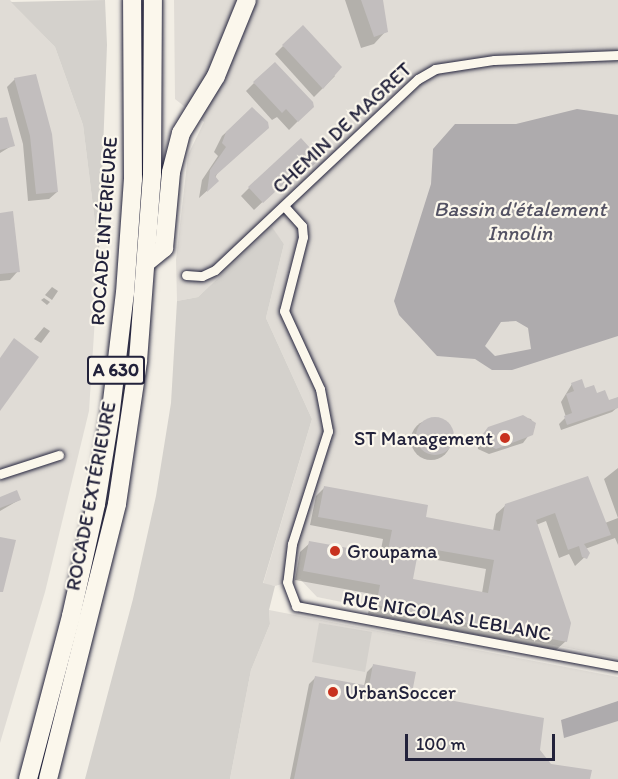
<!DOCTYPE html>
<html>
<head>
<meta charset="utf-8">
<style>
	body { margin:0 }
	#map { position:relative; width:618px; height:779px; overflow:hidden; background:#f2eee5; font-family:Itim,sans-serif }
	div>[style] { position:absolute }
	.built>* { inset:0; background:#e0dcd6 }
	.green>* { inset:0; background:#d4d1cc }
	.water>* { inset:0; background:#aeabad }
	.shadow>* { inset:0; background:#0003 }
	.round { border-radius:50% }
	.building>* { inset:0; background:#c2bebe }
	.roads { filter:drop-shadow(0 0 2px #22223b) drop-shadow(0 0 2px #22223b) }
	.minor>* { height:9px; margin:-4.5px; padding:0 4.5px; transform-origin:4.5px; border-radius:4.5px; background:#fbf7ec }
	.motorway>* { height:18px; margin:-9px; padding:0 9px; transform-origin:9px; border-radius:9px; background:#fbf7ec }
	.dots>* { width:16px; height:16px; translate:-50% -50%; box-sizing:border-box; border:3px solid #fbf7ec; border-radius:50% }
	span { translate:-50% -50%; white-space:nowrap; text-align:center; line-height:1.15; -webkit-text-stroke:4.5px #fbf7ec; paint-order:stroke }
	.shield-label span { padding:2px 4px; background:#fbf7ec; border:2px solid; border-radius:4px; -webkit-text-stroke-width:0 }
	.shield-label { font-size:18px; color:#22223b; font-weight:700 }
	.street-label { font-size:20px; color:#22223b }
	.poi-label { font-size:20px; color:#22223b }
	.right { translate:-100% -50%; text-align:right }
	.left { translate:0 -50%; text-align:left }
	.water-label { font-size:21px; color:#535263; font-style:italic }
	.scale { position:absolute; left:405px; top:734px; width:150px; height:27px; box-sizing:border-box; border:3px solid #22223b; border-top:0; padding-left:8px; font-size:18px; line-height:21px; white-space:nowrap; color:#22223b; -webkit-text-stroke:4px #fbf7ec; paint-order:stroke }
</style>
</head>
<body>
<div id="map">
	<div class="built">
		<i style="clip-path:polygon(0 0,10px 0,55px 47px,83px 125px,99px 255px,89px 411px,45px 592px,0 743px)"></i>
		<i style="clip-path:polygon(174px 0,618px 0,618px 658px,317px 597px,300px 579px,275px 586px,263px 584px,312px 419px,266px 318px,284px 244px,272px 228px,198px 297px,177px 301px,176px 260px,188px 155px,204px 122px,175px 99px)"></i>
		<i style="clip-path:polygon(269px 610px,618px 677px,618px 779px,230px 779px,251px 670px,270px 624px)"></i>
	</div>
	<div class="green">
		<i style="clip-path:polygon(105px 0,107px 45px,99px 255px,83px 125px,55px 47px,11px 2px)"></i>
		<i style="clip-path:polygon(272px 227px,284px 244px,266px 318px,312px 419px,263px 583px,275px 586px,269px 610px,270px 624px,251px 670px,230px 779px,85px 779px,133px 599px,156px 496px,171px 403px,177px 301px,198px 297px)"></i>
		<i style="clip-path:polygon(319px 623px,372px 632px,365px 672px,312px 662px)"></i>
	</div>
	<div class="water">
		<i style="clip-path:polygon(evenodd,577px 109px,618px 115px,618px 336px,512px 370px,492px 370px,475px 359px,437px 356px,399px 315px,394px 301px,431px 184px,433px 149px,455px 124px,516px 124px,577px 109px,516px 321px,528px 328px,531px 349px,495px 356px,485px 346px,501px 322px,516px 321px)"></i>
		<i style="clip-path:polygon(618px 701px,618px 721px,564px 738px,561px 720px)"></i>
	</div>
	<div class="shadow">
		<i style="clip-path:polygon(345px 0,382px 0,386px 31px,374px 44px,361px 48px)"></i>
		<i style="clip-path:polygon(283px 46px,332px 74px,335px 76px,314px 97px,275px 54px)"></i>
		<i style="clip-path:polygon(15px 79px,57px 192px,49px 199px,28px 201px,23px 144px,7px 87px)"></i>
		<i style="clip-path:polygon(254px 83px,304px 115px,289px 130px,277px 117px,272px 120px,246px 91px)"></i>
		<i style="clip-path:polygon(252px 109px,209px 189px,199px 198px,202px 180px,218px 156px,214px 152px,222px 136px)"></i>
		<i style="clip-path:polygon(0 120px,13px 145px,0 153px)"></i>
		<i style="clip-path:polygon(318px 159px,297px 179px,292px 174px,254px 210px,241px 196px,249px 188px)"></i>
		<i style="clip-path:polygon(0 214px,18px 271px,10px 280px,0 281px)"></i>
		<i style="clip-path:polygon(52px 287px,58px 291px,52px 300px,45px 295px)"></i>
		<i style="clip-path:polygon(44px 298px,50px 302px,47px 305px,41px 300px)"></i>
		<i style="clip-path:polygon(44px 327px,50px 331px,41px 343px,34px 339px)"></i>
		<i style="clip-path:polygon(572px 384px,618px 405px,618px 407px,612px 412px,561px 430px,559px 424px,566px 417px,561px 402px)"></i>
		<i style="clip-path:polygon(521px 417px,531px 419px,535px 427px,523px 443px,489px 454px,478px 449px,477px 442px,489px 428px)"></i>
		<i class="round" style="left:411px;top:420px;width:40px;height:40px"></i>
		<i style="clip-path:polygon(evenodd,618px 468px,618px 545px,615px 538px,585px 549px,588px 554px,575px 566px,569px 554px,559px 558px,546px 521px,536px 525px,566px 641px,556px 650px,368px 614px,372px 594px,295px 580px,300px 552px,310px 543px,380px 555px,383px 539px,310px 525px,316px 496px,325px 487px,424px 518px,493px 531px,496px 514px,506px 505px,587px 478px,605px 523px,618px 518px,604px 479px,618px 468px,416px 556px,486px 569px,482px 593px,411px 580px,416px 556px)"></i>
		<i style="clip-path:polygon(0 498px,19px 500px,0 511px)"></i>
		<i style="clip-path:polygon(373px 666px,410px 695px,538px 750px,550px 766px,589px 779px,290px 779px,309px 684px,315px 678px,364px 686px,367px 672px)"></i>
	</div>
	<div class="building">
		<i style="clip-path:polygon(361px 0,383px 0,388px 32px,374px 37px)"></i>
		<i style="clip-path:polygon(303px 25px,342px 67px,323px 89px,282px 45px)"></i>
		<i style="clip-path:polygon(275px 62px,313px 102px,314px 107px,298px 122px,286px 109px,282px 113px,253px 82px)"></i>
		<i style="clip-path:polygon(36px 74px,52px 134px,58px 192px,36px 194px,30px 136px,14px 78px)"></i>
		<i style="clip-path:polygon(252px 107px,268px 122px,269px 128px,215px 176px,219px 181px,207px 192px,210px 170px,226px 147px,222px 143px,226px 132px)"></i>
		<i style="clip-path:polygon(7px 117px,15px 146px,0 150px,0 118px)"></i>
		<i style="clip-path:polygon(301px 138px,320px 159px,306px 172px,302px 167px,263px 203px,248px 187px)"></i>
		<i style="clip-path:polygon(13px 211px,20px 272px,0 274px,0 213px)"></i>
		<i style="clip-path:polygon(14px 338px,39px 357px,0 411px,0 358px)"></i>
		<i style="clip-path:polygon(582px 379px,585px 388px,594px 385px,597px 393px,605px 390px,609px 400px,618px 397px,618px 408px,567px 425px,564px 416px,572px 413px,566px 394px,574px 391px,571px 383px)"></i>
		<i style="clip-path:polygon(523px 415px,536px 423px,533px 435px,496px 449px,484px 443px,483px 434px,488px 427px)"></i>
		<i class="round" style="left:416px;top:417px;width:38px;height:38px"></i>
		<i style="clip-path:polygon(evenodd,588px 476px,611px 535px,584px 544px,590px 553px,587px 559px,582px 557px,579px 546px,568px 550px,555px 513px,536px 520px,571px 623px,567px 642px,376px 605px,380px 585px,303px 571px,309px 541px,387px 555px,392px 530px,318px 517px,324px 486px,428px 505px,426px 517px,500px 531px,505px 504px,588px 476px,419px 547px,494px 560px,488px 593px,413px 579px,419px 547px)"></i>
		<i style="clip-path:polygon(17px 490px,21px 500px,0 508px,0 497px)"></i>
		<i style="clip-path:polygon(0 537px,16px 540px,3px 592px,0 592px)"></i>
		<i style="clip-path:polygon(373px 664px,416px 672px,412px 693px,544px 718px,540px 750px,551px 764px,592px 770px,590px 779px,294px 779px,315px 676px,369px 686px)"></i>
	</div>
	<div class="roads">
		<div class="minor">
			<i style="left:284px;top:206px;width:27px;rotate:48deg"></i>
			<i style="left:302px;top:226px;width:11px;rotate:85deg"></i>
			<i style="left:303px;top:237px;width:76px;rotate:104.4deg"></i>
			<i style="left:284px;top:311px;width:86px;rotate:65.2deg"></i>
			<i style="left:320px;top:389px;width:43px;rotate:79.2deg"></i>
			<i style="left:328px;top:431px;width:119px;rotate:107.7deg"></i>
			<i style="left:292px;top:544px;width:38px;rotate:97deg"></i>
			<i style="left:287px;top:582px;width:26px;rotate:69deg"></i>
			<i style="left:296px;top:606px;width:328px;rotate:10.6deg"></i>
			<i style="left:186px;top:275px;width:16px;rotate:4deg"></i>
			<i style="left:202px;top:276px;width:14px;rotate:-25deg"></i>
			<i style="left:215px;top:270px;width:279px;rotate:-43.3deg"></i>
			<i style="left:418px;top:79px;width:20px;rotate:-30deg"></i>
			<i style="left:435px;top:69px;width:60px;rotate:-8.7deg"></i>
			<i style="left:494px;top:60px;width:124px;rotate:-2.3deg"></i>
			<i style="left:0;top:474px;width:62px;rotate:-17.9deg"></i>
		</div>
		<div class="motorway">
			<i style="left:148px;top:261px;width:21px;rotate:-39deg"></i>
			<i style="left:164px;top:248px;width:76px;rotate:-84.7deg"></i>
			<i style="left:171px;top:172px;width:40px;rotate:-75.6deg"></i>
			<i style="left:181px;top:133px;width:67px;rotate:-58.4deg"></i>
			<i style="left:216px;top:76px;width:82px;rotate:-67.8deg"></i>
			<i style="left:28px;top:779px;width:169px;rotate:-75.2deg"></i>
			<i style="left:71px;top:616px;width:115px;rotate:-77.4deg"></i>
			<i style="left:96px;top:504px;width:87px;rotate:-80.8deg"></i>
			<i style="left:110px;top:418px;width:126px;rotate:-83.2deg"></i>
			<i style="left:125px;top:293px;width:114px;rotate:-86deg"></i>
			<i style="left:133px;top:179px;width:179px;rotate:-90.3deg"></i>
			<i style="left:48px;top:779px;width:284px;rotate:-75.9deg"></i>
			<i style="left:117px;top:504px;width:145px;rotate:-81.6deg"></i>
			<i style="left:138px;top:361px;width:187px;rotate:-85.7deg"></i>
			<i style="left:152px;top:175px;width:175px;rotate:-89.7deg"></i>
		</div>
	</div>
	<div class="dots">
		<i style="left:505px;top:438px;background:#c8321e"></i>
		<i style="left:335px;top:551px;background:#c8321e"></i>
		<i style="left:333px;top:692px;background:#c8321e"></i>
	</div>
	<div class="shield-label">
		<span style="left:116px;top:370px">A 630</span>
	</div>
	<div class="street-label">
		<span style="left:342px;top:128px;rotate:-43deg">CHEMIN DE MAGRET</span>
		<span style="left:104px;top:231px;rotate:-86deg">ROCADE INTÉRIEURE</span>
		<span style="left:91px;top:496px;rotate:-79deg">ROCADE EXTÉRIEURE</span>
		<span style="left:447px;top:616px;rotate:10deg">RUE NICOLAS LEBLANC</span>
	</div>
	<div class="poi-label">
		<span class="right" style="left:493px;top:438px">ST Management</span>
		<span class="left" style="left:347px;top:551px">Groupama</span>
		<span class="left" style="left:345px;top:692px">UrbanSoccer</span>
	</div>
	<div class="water-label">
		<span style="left:520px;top:221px">Bassin d'étalement<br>Innolin</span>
	</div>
	<div class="scale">100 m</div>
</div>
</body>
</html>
